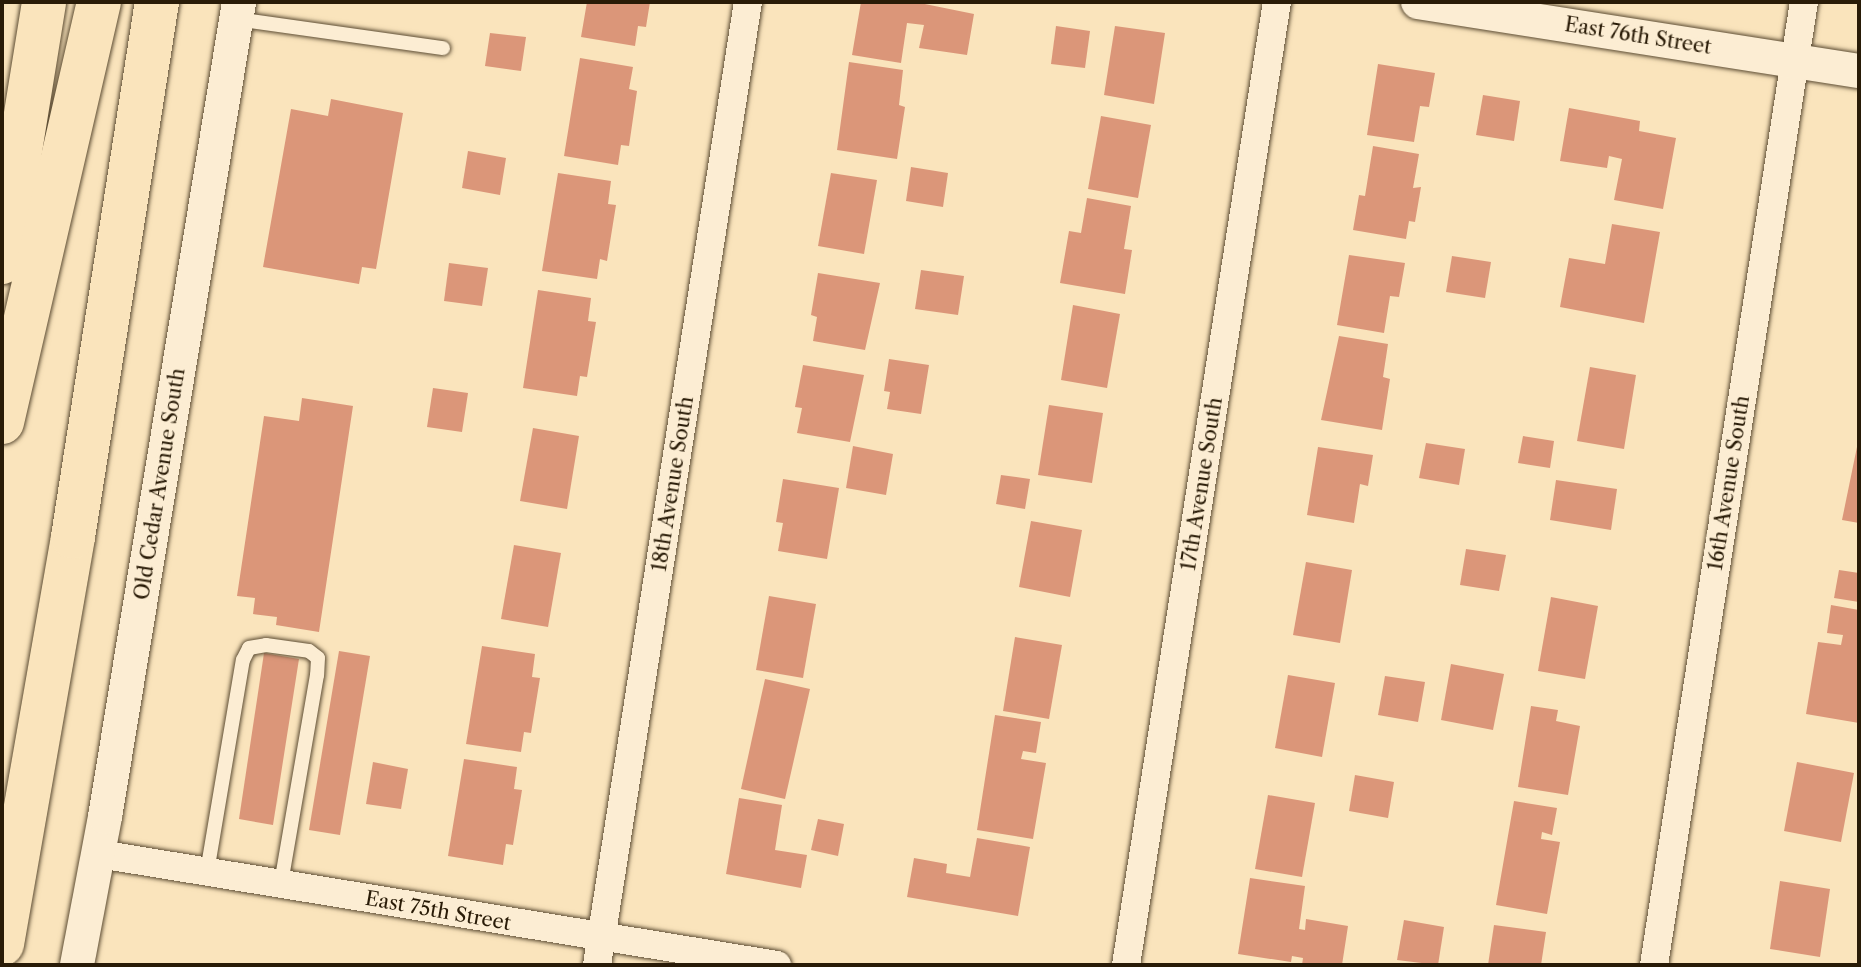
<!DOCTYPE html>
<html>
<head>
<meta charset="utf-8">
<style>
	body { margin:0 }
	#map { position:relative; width:1861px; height:967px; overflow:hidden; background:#fae4bc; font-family:"Libre Caslon Text",serif }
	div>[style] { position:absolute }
	.building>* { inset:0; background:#db9679 }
	.roads { filter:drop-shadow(0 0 2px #5d4d34) drop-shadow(0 0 2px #5d4d34) }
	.service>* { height:14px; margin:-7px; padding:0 7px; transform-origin:7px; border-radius:7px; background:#fcedd3 }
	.minor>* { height:28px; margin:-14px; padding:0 14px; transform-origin:14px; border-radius:14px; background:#fcedd3 }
	.tertiary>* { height:34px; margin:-17px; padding:0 17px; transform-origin:17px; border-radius:17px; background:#fcedd3 }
	.motorway>* { height:44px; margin:-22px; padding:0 22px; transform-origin:22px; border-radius:22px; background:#fae4bc }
	span { translate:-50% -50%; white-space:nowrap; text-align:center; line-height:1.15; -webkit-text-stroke:7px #fcedd3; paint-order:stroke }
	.street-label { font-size:20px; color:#291b07 }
	.frame { position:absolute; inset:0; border:4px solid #291b07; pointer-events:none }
</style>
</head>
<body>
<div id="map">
	<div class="building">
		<i style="clip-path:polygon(587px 2px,650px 2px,646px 27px,638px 26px,635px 46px,581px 37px)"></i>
		<i style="clip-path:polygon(861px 2px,915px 2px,974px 14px,967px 55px,919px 48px,924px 25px,907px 23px,901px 63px,852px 55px)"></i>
		<i style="clip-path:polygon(1056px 26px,1090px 31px,1085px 68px,1051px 64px)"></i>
		<i style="clip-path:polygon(1115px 26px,1165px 33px,1154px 104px,1104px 95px)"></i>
		<i style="clip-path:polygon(490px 33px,526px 37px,521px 71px,485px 66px)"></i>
		<i style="clip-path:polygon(580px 58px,633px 67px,629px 89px,637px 91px,629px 146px,621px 145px,618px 165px,564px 156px)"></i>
		<i style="clip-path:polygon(849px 62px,903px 70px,899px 105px,905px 107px,897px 159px,837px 150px)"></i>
		<i style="clip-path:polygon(1378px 64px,1435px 73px,1429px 107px,1420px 106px,1414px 142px,1367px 135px)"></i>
		<i style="clip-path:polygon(1483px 95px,1520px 101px,1514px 141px,1476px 135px)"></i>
		<i style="clip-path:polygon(331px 99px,403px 113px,376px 269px,362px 267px,359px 284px,263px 267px,291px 109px,328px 116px)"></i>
		<i style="clip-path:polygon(1569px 108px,1640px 121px,1639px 131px,1676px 138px,1663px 209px,1614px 200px,1622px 159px,1609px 156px,1607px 168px,1560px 161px)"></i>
		<i style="clip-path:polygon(1101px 116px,1151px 125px,1138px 198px,1088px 189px)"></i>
		<i style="clip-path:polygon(1373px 146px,1419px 154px,1413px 188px,1421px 187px,1415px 222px,1409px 221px,1406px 239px,1353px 230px,1359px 195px,1365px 196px)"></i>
		<i style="clip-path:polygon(468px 151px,506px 158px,500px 195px,462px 188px)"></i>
		<i style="clip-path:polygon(911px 167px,948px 173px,943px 207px,906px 201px)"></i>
		<i style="clip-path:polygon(558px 173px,611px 181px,608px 204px,616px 205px,607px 261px,600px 259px,597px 279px,542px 271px)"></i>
		<i style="clip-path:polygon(831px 173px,877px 180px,864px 254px,818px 246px)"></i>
		<i style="clip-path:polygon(1087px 198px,1131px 206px,1124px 249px,1132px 250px,1125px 294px,1060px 283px,1069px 231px,1081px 233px)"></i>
		<i style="clip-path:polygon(1612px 224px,1660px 232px,1644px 323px,1560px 307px,1569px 258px,1605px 264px)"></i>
		<i style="clip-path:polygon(1349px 255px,1405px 263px,1399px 297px,1390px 296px,1384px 333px,1337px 325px)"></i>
		<i style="clip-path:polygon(1452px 256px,1491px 262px,1485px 298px,1446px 292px)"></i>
		<i style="clip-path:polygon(449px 263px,488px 268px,482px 306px,444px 301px)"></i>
		<i style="clip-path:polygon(921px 270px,964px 276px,958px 315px,915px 309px)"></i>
		<i style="clip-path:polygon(818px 273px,880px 283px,865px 350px,813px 341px,817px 317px,811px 315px)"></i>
		<i style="clip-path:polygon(538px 290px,591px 298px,588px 321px,596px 322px,587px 377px,580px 376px,577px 396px,523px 388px)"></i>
		<i style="clip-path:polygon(1073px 305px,1120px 314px,1107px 388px,1061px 380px)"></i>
		<i style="clip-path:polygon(1339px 336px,1388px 344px,1383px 377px,1390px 379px,1382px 430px,1321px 420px)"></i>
		<i style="clip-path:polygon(889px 359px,929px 365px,921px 414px,887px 409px,890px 392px,884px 391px)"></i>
		<i style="clip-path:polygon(803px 365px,864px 375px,850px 442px,797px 433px,802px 408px,795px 407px)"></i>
		<i style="clip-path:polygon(1590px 367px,1636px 375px,1624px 449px,1577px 441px)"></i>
		<i style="clip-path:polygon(433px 388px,468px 393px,462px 432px,427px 427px)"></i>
		<i style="clip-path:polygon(302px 398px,353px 406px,319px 632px,276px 625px,277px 617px,253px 614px,255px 598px,237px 596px,264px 416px,299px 421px)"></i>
		<i style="clip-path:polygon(1049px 405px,1103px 413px,1092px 483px,1038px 475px)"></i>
		<i style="clip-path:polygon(533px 428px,579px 436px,567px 509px,520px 501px)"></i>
		<i style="clip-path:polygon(1523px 436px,1554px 441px,1550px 468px,1518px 463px)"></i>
		<i style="clip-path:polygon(1858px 442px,1859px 442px,1859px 523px,1842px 520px)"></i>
		<i style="clip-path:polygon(1426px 443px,1465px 449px,1459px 485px,1419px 478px)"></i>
		<i style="clip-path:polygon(853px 446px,893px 454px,886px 495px,846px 488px)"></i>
		<i style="clip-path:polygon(1318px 447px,1373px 455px,1368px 486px,1360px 484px,1354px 523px,1307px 515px)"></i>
		<i style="clip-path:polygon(1001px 475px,1030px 479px,1025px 509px,996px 504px)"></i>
		<i style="clip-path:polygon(783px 479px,839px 488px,827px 559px,778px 551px,783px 523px,776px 522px)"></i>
		<i style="clip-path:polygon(1556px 480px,1617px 489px,1611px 530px,1550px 520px)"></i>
		<i style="clip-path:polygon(1031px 521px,1082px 530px,1070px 597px,1019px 587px)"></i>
		<i style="clip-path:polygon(514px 545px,561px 553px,548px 627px,501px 619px)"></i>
		<i style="clip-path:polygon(1466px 549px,1506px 555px,1499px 591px,1460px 585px)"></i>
		<i style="clip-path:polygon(1306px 562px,1352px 570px,1340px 643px,1293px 635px)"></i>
		<i style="clip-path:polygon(1839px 570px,1859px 573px,1859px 602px,1834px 598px)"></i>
		<i style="clip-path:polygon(769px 596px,816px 604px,803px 678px,756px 670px)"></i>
		<i style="clip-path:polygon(1551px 597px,1598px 606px,1585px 679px,1538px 671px)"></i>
		<i style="clip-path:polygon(1831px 605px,1859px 610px,1859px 723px,1806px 714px,1818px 642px,1841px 645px,1843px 635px,1827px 633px)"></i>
		<i style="clip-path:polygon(1015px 637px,1062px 645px,1049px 719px,1003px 711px)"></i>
		<i style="clip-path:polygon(482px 646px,535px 654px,532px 677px,540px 678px,531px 733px,524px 732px,521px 752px,466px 744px)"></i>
		<i style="clip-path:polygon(339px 651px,370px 656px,340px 835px,309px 830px)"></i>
		<i style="clip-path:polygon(264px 653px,299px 659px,273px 825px,239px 819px)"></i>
		<i style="clip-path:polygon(1451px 664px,1504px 674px,1493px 730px,1441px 720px)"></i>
		<i style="clip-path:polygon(1288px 675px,1335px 683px,1322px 757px,1275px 748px)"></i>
		<i style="clip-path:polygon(1385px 676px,1425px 682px,1418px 722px,1378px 715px)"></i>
		<i style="clip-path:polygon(765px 679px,810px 689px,785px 799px,741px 789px)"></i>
		<i style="clip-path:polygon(1531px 706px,1558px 710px,1556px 721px,1580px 726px,1568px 795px,1518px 787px)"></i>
		<i style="clip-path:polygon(995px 715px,1041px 722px,1036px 753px,1023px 751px,1021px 759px,1046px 763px,1033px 839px,977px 830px)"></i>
		<i style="clip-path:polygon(464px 759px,517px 767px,514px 789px,522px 790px,513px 845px,506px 844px,503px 865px,448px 856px)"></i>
		<i style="clip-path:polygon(373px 762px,408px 769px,401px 809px,366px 804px)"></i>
		<i style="clip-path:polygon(1797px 762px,1854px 773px,1841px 842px,1784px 831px)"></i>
		<i style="clip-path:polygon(1355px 775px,1394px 782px,1388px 818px,1349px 811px)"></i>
		<i style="clip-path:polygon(1268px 795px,1315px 803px,1302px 877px,1255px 869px)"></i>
		<i style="clip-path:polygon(739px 798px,782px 805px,775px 850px,807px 855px,801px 888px,726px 874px)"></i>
		<i style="clip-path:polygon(1514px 801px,1557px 808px,1552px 835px,1542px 832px,1541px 839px,1560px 842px,1547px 914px,1496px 905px)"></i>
		<i style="clip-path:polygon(818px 819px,844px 824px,838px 856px,811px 850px)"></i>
		<i style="clip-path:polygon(977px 838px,1030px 847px,1018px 916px,907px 897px,914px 858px,947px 864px,946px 873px,970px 877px)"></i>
		<i style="clip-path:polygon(1250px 878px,1305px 886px,1299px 929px,1305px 930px,1306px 919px,1348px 926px,1342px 965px,1302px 965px,1303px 958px,1292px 956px,1291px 962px,1238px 954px)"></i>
		<i style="clip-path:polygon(1780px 881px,1830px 889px,1820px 957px,1770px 949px)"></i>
		<i style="clip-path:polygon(1404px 920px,1444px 927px,1438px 965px,1397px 960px)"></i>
		<i style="clip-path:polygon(1494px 925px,1546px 932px,1541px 965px,1488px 965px)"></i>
	</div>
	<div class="roads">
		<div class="service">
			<i style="left:236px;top:19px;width:209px;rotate:8deg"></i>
			<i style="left:207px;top:872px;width:215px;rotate:-80.4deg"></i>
			<i style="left:243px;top:660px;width:13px;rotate:-63deg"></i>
			<i style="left:249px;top:648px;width:17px;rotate:-10deg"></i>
			<i style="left:266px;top:645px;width:43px;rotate:7.9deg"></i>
			<i style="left:309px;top:651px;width:11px;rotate:38deg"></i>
			<i style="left:318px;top:658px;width:17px;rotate:93deg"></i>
			<i style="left:317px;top:675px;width:212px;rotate:99.8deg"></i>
		</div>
		<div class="minor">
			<i style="left:99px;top:854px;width:687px;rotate:9.3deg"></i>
			<i style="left:597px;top:965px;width:975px;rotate:-81.09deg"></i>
			<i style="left:1126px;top:965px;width:975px;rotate:-81.09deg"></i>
			<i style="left:1654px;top:965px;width:975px;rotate:-81.15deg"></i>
		</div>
		<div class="tertiary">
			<i style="left:1418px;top:2px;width:446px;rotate:8.9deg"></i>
			<i style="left:77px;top:965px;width:151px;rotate:-79.3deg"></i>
			<i style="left:105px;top:817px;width:826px;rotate:-80.66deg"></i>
		</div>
		<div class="motorway">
			<i style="left:2px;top:262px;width:263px;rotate:-80.8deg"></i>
			<i style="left:2px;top:422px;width:431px;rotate:-77deg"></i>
			<i style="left:2px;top:944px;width:413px;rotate:-80.1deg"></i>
			<i style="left:73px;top:537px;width:542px;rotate:-81.08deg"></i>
		</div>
	</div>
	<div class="street-label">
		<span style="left:1638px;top:36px;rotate:9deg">East 76th Street</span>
		<span style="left:1729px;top:483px;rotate:-81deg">16th Avenue South</span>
		<span style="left:160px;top:484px;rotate:-81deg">Old Cedar Avenue South</span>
		<span style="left:673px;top:484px;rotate:-81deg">18th Avenue South</span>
		<span style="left:1202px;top:484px;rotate:-81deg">17th Avenue South</span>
		<span style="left:438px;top:911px;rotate:10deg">East 75th Street</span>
	</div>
	<div class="frame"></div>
</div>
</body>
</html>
